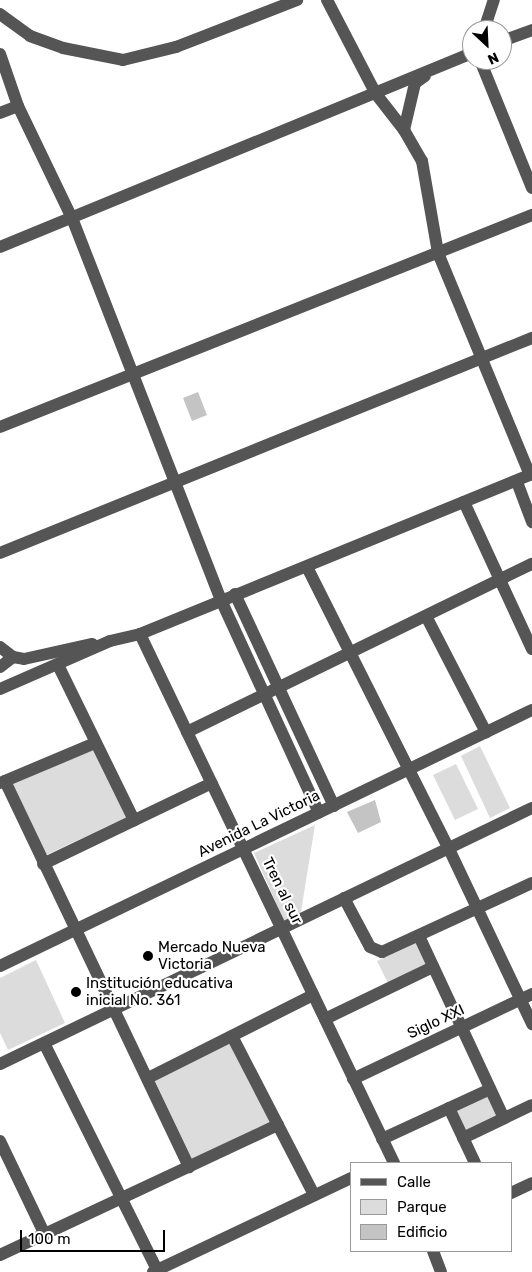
<!DOCTYPE html>
<html>
<head>
<meta charset="utf-8">
<style>
	body { margin:0 }
	#map { position:relative; width:532px; height:1272px; overflow:hidden; background:#fff; font-family:Rubik,sans-serif }
	div>[style] { position:absolute }
	.green>* { inset:0; background:#dcdcdc }
	.building>* { inset:0; background:#c4c4c4 }
	.minor>* { height:12px; margin:-6px; padding:0 6px; transform-origin:6px; border-radius:6px; background:#555 }
	.dots>* { width:14px; height:14px; translate:-50% -50%; box-sizing:border-box; border:2px solid #fff; border-radius:50% }
	span { translate:-50% -50%; white-space:nowrap; text-align:center; line-height:1.15; -webkit-text-stroke:4.5px #fff; paint-order:stroke }
	.street-label { font-size:15px; color:#000 }
	.poi-label { font-size:15px; color:#000 }
	.left { translate:0 -50%; text-align:left }
	.legend { position:absolute; left:350px; top:1162px; width:162px; height:90px; box-sizing:border-box; background:#fff; border:1px solid #999; margin:0; padding:6px 9px; list-style:none; font-size:15px; color:#000 }
	.legend li { display:flex; align-items:center; gap:10px; height:25px }
	.legend b { width:25px; border:1px solid #999 }
	.north { position:absolute; left:462px; top:20px; width:50px; height:50px; box-sizing:border-box; background:#fff; border:1px solid #999; border-radius:50%; rotate:155deg; font-size:14px; font-weight:700; line-height:20px; text-align:center; color:#000 }
	.north::after { content:''; display:block; margin:auto; width:18px; height:22px; background:#000; clip-path:polygon(50% 0,100% 100%,50% 72%,0 100%) }
	.scale { position:absolute; left:20px; top:1230px; width:145px; height:22px; box-sizing:border-box; border:2px solid #000; border-top:0; padding-left:6px; font-size:15px; line-height:18px; white-space:nowrap; color:#000; -webkit-text-stroke:4px #fff; paint-order:stroke }
</style>
</head>
<body>
<div id="map">
	<div class="green">
		<i style="clip-path:polygon(480px 746px,510px 808px,490px 818px,461px 756px)"></i>
		<i style="clip-path:polygon(94px 747px,127px 817px,44px 856px,10px 782px)"></i>
		<i style="clip-path:polygon(456px 764px,478px 809px,455px 820px,433px 775px)"></i>
		<i style="clip-path:polygon(315px 825px,301px 912px,284px 921px,254px 853px)"></i>
		<i style="clip-path:polygon(418px 942px,430px 966px,389px 985px,377px 961px)"></i>
		<i style="clip-path:polygon(36px 960px,65px 1023px,8px 1050px,0 1033px,0 978px)"></i>
		<i style="clip-path:polygon(229px 1042px,272px 1124px,193px 1161px,154px 1079px)"></i>
		<i style="clip-path:polygon(487px 1093px,498px 1117px,464px 1133px,453px 1109px)"></i>
	</div>
	<div class="building">
		<i style="clip-path:polygon(198px 392px,207px 415px,192px 421px,183px 398px)"></i>
		<i style="clip-path:polygon(375px 800px,381px 822px,358px 833px,347px 812px)"></i>
	</div>
	<div class="minor">
		<i style="left:327px;top:0;width:106px;rotate:62.5deg"></i>
		<i style="left:376px;top:94px;width:46px;rotate:52.1deg"></i>
		<i style="left:404px;top:130px;width:36px;rotate:60deg"></i>
		<i style="left:422px;top:161px;width:93px;rotate:80.1deg"></i>
		<i style="left:438px;top:253px;width:240px;rotate:67.5deg"></i>
		<i style="left:0;top:14px;width:37px;rotate:36deg"></i>
		<i style="left:30px;top:36px;width:35px;rotate:20deg"></i>
		<i style="left:63px;top:48px;width:61px;rotate:11.3deg"></i>
		<i style="left:123px;top:60px;width:55px;rotate:-13.8deg"></i>
		<i style="left:176px;top:47px;width:130px;rotate:-21.2deg"></i>
		<i style="left:484px;top:30px;width:32px;rotate:-72deg"></i>
		<i style="left:502px;top:41px;width:32px;rotate:-20deg"></i>
		<i style="left:0;top:54px;width:55px;rotate:70.9deg"></i>
		<i style="left:18px;top:106px;width:124px;rotate:64.3deg"></i>
		<i style="left:72px;top:218px;width:410px;rotate:68.7deg"></i>
		<i style="left:221px;top:600px;width:234px;rotate:65.3deg"></i>
		<i style="left:480px;top:60px;width:138px;rotate:67.9deg"></i>
		<i style="left:0;top:113px;width:19px;rotate:-21deg"></i>
		<i style="left:404px;top:130px;width:48px;rotate:-76.8deg"></i>
		<i style="left:415px;top:83px;width:12px;rotate:-35deg"></i>
		<i style="left:0;top:247px;width:510px;rotate:-22.34deg"></i>
		<i style="left:0;top:427px;width:573px;rotate:-21.73deg"></i>
		<i style="left:517px;top:482px;width:43px;rotate:69.4deg"></i>
		<i style="left:464px;top:502px;width:162px;rotate:65.2deg"></i>
		<i style="left:0;top:553px;width:574px;rotate:-22.01deg"></i>
		<i style="left:307px;top:567px;width:316px;rotate:63.3deg"></i>
		<i style="left:449px;top:849px;width:194px;rotate:64.6deg"></i>
		<i style="left:235px;top:594px;width:234px;rotate:65deg"></i>
		<i style="left:426px;top:616px;width:131px;rotate:62.7deg"></i>
		<i style="left:140px;top:634px;width:587px;rotate:64.35deg"></i>
		<i style="left:0;top:647px;width:16px;rotate:38deg"></i>
		<i style="left:13px;top:657px;width:11px;rotate:10deg"></i>
		<i style="left:24px;top:659px;width:70px;rotate:-12.4deg"></i>
		<i style="left:58px;top:665px;width:173px;rotate:63.9deg"></i>
		<i style="left:0;top:667px;width:16px;rotate:-38deg"></i>
		<i style="left:0;top:689px;width:120px;rotate:-23.6deg"></i>
		<i style="left:110px;top:641px;width:31px;rotate:-13deg"></i>
		<i style="left:140px;top:634px;width:423px;rotate:-22.2deg"></i>
		<i style="left:187px;top:732px;width:384px;rotate:-26deg"></i>
		<i style="left:5px;top:781px;width:428px;rotate:64.5deg"></i>
		<i style="left:0;top:783px;width:103px;rotate:-22.8deg"></i>
		<i style="left:43px;top:864px;width:187px;rotate:-25.6deg"></i>
		<i style="left:344px;top:898px;width:55px;rotate:62deg"></i>
		<i style="left:370px;top:947px;width:13px;rotate:23deg"></i>
		<i style="left:382px;top:952px;width:165px;rotate:-24.7deg"></i>
		<i style="left:419px;top:936px;width:201px;rotate:65deg"></i>
		<i style="left:0;top:966px;width:590px;rotate:-25.7deg"></i>
		<i style="left:325px;top:1019px;width:120px;rotate:-25.7deg"></i>
		<i style="left:232px;top:1036px;width:179px;rotate:62.7deg"></i>
		<i style="left:44px;top:1043px;width:254px;rotate:63.5deg"></i>
		<i style="left:0;top:1064px;width:590px;rotate:-25.7deg"></i>
		<i style="left:148px;top:1078px;width:185px;rotate:-26.7deg"></i>
		<i style="left:353px;top:1079px;width:198px;rotate:-25.4deg"></i>
		<i style="left:449px;top:1108px;width:61px;rotate:64.7deg"></i>
		<i style="left:463px;top:1138px;width:76px;rotate:-25.6deg"></i>
		<i style="left:382px;top:1139px;width:119px;rotate:-24.8deg"></i>
		<i style="left:0;top:1141px;width:104px;rotate:64.4deg"></i>
		<i style="left:511px;top:1193px;width:23px;rotate:-25deg"></i>
		<i style="left:433px;top:1251px;width:22px;rotate:69deg"></i>
		<i style="left:0;top:1255px;width:307px;rotate:-25.1deg"></i>
		<i style="left:153px;top:1272px;width:219px;rotate:-25.4deg"></i>
	</div>
	<div class="dots">
		<i style="left:148px;top:956px;background:#000"></i>
		<i style="left:76px;top:992px;background:#000"></i>
	</div>
	<div class="street-label">
		<span style="left:259px;top:824px;rotate:-26deg">Avenida La Victoria</span>
		<span style="left:282px;top:891px;rotate:64deg">Tren al sur</span>
		<span style="left:436px;top:1022px;rotate:-25deg">Siglo XXI</span>
	</div>
	<div class="poi-label">
		<span class="left" style="left:158px;top:956px">Mercado Nueva<br>Victoria</span>
		<span class="left" style="left:86px;top:992px">Institución educativa<br>inicial No. 361</span>
	</div>
	<ul class="legend">
	<li><b style="height:6px;background:#555"></b>Calle</li>
	<li><b style="height:14px;background:#dcdcdc"></b>Parque</li>
	<li><b style="height:14px;background:#c4c4c4"></b>Edificio</li>
	</ul>
	<div class="north">N</div>
	<div class="scale">100 m</div>
</div>
</body>
</html>
